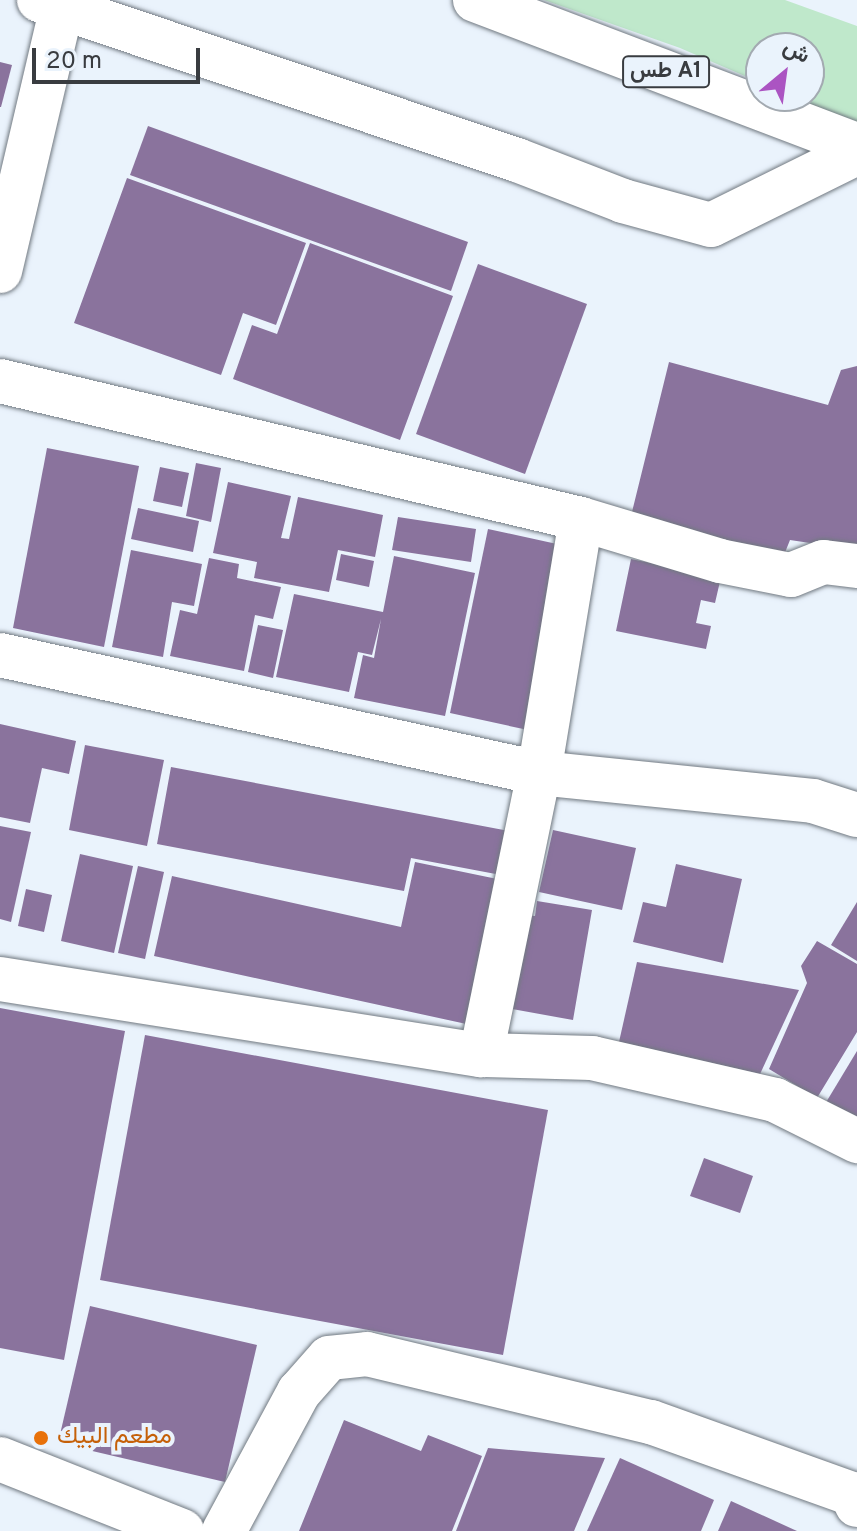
<!DOCTYPE html>
<html>
<head>
<meta charset="utf-8">
<style>
	body { margin:0 }
	#map { position:relative; width:857px; height:1531px; overflow:hidden; background:#eaf3fc; font-family:Overpass,Vazirmatn,sans-serif }
	div>[style] { position:absolute }
	.green>* { inset:0; background:#bfe8cb }
	.building>* { inset:0; background:#8a739d }
	.roads { filter:drop-shadow(0 0 2px #717981) drop-shadow(0 0 2px #717981) }
	.minor>* { height:44px; margin:-22px; padding:0 22px; transform-origin:22px; border-radius:22px; background:#fff }
	.highway>* { height:44px; margin:-22px; padding:0 22px; transform-origin:22px; border-radius:22px; background:#fff }
	.dots>* { width:22px; height:22px; translate:-50% -50%; box-sizing:border-box; border:4px solid #eaf3fc; border-radius:50% }
	span { translate:-50% -50%; white-space:nowrap; text-align:center; line-height:1.15; -webkit-text-stroke:8px #eaf3fc; paint-order:stroke }
	.shield-label span { padding:2px 6px; background:#eaf3fc; border:2px solid; border-radius:6px; -webkit-text-stroke-width:0 }
	.shield-label { font-size:22px; color:#393c40; font-weight:700 }
	.food-label { font-size:24px; color:#c56008 }
	.left { translate:0 -50%; text-align:left }
	.north { position:absolute; left:745px; top:32px; width:80px; height:80px; box-sizing:border-box; background:#eaf3fc; border:2px solid #a3aab1; border-radius:50%; rotate:29deg; font-size:22px; font-weight:700; line-height:32px; text-align:center; color:#393c40 }
	.north::after { content:''; display:block; margin:auto; width:28px; height:36px; background:#ab54c2; clip-path:polygon(50% 0,100% 100%,50% 72%,0 100%) }
	.scale { position:absolute; left:32px; top:48px; width:168px; height:36px; box-sizing:border-box; border:4px solid #393c40; border-top:0; padding-left:10px; font-size:24px; line-height:28px; white-space:nowrap; color:#393c40; -webkit-text-stroke:6px #eaf3fc; paint-order:stroke }
</style>
</head>
<body>
<div id="map">
	<div class="green">
		<i style="clip-path:polygon(544px 0,785px 0,857px 26px,857px 124px,791px 96px,809px 96px,809px 48px,761px 48px,761px 83px,680px 48px)"></i>
	</div>
	<div class="building">
		<i style="clip-path:polygon(0 62px,12px 65px,1px 107px,0 107px)"></i>
		<i style="clip-path:polygon(148px 126px,468px 242px,451px 291px,130px 175px)"></i>
		<i style="clip-path:polygon(127px 178px,306px 243px,276px 325px,243px 313px,221px 375px,74px 323px)"></i>
		<i style="clip-path:polygon(310px 243px,453px 296px,400px 440px,233px 379px,252px 325px,277px 334px)"></i>
		<i style="clip-path:polygon(478px 264px,587px 304px,525px 474px,416px 434px)"></i>
		<i style="clip-path:polygon(669px 362px,828px 405px,841px 370px,857px 366px,857px 550px,790px 540px,782px 560px,631px 516px)"></i>
		<i style="clip-path:polygon(47px 448px,139px 466px,104px 647px,13px 628px)"></i>
		<i style="clip-path:polygon(196px 463px,221px 468px,211px 522px,186px 516px)"></i>
		<i style="clip-path:polygon(160px 467px,189px 473px,182px 507px,153px 501px)"></i>
		<i style="clip-path:polygon(228px 482px,291px 496px,281px 538px,289px 539px,298px 497px,383px 515px,375px 557px,338px 550px,329px 592px,254px 578px,257px 562px,213px 553px)"></i>
		<i style="clip-path:polygon(138px 508px,199px 521px,193px 552px,131px 539px)"></i>
		<i style="clip-path:polygon(398px 517px,476px 529px,471px 562px,392px 550px)"></i>
		<i style="clip-path:polygon(488px 529px,566px 546px,528px 730px,450px 713px)"></i>
		<i style="clip-path:polygon(131px 550px,202px 564px,194px 606px,172px 602px,163px 657px,112px 647px)"></i>
		<i style="clip-path:polygon(341px 554px,374px 561px,369px 587px,336px 580px)"></i>
		<i style="clip-path:polygon(394px 556px,475px 573px,445px 716px,354px 698px,363px 655px,374px 658px,381px 619px,372px 655px,358px 652px,349px 692px,276px 677px,294px 594px,383px 612px)"></i>
		<i style="clip-path:polygon(209px 558px,239px 564px,237px 578px,281px 587px,273px 619px,255px 615px,244px 671px,170px 656px,180px 610px,197px 614px)"></i>
		<i style="clip-path:polygon(631px 559px,721px 577px,715px 603px,701px 600px,696px 623px,711px 626px,706px 649px,616px 631px)"></i>
		<i style="clip-path:polygon(258px 625px,283px 630px,273px 678px,248px 672px)"></i>
		<i style="clip-path:polygon(0 724px,76px 741px,69px 774px,42px 768px,30px 823px,0 817px)"></i>
		<i style="clip-path:polygon(85px 745px,164px 760px,147px 846px,69px 830px)"></i>
		<i style="clip-path:polygon(171px 767px,509px 831px,501px 875px,411px 858px,404px 891px,157px 844px)"></i>
		<i style="clip-path:polygon(0 826px,31px 832px,11px 922px,0 919px)"></i>
		<i style="clip-path:polygon(553px 830px,636px 848px,622px 910px,539px 892px)"></i>
		<i style="clip-path:polygon(80px 854px,133px 866px,114px 953px,61px 941px)"></i>
		<i style="clip-path:polygon(415px 862px,502px 880px,471px 1025px,154px 956px,172px 876px,401px 927px)"></i>
		<i style="clip-path:polygon(676px 864px,742px 879px,723px 963px,633px 942px,643px 902px,666px 907px)"></i>
		<i style="clip-path:polygon(138px 866px,164px 872px,145px 959px,118px 953px)"></i>
		<i style="clip-path:polygon(26px 889px,52px 895px,44px 932px,18px 926px)"></i>
		<i style="clip-path:polygon(537px 901px,592px 910px,573px 1020px,506px 1008px,522px 915px,535px 916px)"></i>
		<i style="clip-path:polygon(857px 902px,857px 961px,831px 945px)"></i>
		<i style="clip-path:polygon(817px 941px,857px 964px,857px 1032px,817px 1098px,769px 1069px,807px 983px,801px 966px)"></i>
		<i style="clip-path:polygon(637px 962px,799px 990px,760px 1074px,619px 1042px)"></i>
		<i style="clip-path:polygon(0 1008px,125px 1031px,64px 1360px,0 1348px)"></i>
		<i style="clip-path:polygon(145px 1035px,548px 1110px,503px 1355px,100px 1280px)"></i>
		<i style="clip-path:polygon(857px 1051px,857px 1123px,825px 1104px)"></i>
		<i style="clip-path:polygon(704px 1158px,753px 1176px,740px 1213px,690px 1196px)"></i>
		<i style="clip-path:polygon(90px 1306px,257px 1345px,225px 1482px,58px 1443px)"></i>
		<i style="clip-path:polygon(344px 1420px,421px 1451px,428px 1435px,482px 1456px,452px 1531px,299px 1531px)"></i>
		<i style="clip-path:polygon(488px 1448px,605px 1458px,574px 1531px,456px 1531px)"></i>
		<i style="clip-path:polygon(620px 1458px,714px 1500px,701px 1531px,587px 1531px)"></i>
		<i style="clip-path:polygon(731px 1501px,797px 1531px,718px 1531px)"></i>
	</div>
	<div class="roads">
		<div class="minor">
			<i style="left:39px;top:0;width:504px;rotate:18.51deg"></i>
			<i style="left:517px;top:160px;width:114px;rotate:21.1deg"></i>
			<i style="left:623px;top:201px;width:91px;rotate:15.3deg"></i>
			<i style="left:711px;top:225px;width:163px;rotate:-26.3deg"></i>
			<i style="left:0;top:271px;width:271px;rotate:-76.8deg"></i>
			<i style="left:0;top:381px;width:597px;rotate:13.36deg"></i>
			<i style="left:581px;top:519px;width:145px;rotate:16.8deg"></i>
			<i style="left:720px;top:561px;width:72px;rotate:11.2deg"></i>
			<i style="left:791px;top:575px;width:35px;rotate:-22deg"></i>
			<i style="left:824px;top:562px;width:33px;rotate:7deg"></i>
			<i style="left:0;top:655px;width:552px;rotate:12.35deg"></i>
			<i style="left:539px;top:773px;width:275px;rotate:5.8deg"></i>
			<i style="left:813px;top:801px;width:46px;rotate:17.7deg"></i>
			<i style="left:0;top:979px;width:487px;rotate:9deg"></i>
			<i style="left:481px;top:1055px;width:111px;rotate:1.5deg"></i>
			<i style="left:592px;top:1058px;width:188px;rotate:12.9deg"></i>
			<i style="left:775px;top:1100px;width:92px;rotate:26.6deg"></i>
			<i style="left:481px;top:1055px;width:288px;rotate:-78.4deg"></i>
			<i style="left:539px;top:773px;width:257px;rotate:-80.6deg"></i>
			<i style="left:0;top:1459px;width:196px;rotate:21.6deg"></i>
			<i style="left:224px;top:1531px;width:158px;rotate:-61.7deg"></i>
			<i style="left:299px;top:1392px;width:45px;rotate:-48.6deg"></i>
			<i style="left:329px;top:1358px;width:38px;rotate:-6deg"></i>
			<i style="left:367px;top:1354px;width:292px;rotate:13.5deg"></i>
			<i style="left:651px;top:1422px;width:214px;rotate:19.7deg"></i>
			<i style="left:852px;top:1494px;width:12px;rotate:66deg"></i>
		</div>
		<div class="highway">
			<i style="left:475px;top:0;width:409px;rotate:20.8deg"></i>
		</div>
	</div>
	<div class="dots">
		<i style="left:41px;top:1438px;background:#e8710a"></i>
	</div>
	<div class="shield-label">
		<span style="left:666px;top:72px">طس A1</span>
	</div>
	<div class="food-label">
		<span class="left" style="left:57px;top:1438px">مطعم البيك</span>
	</div>
	<div class="north">ش</div>
	<div class="scale">20 m</div>
</div>
</body>
</html>
